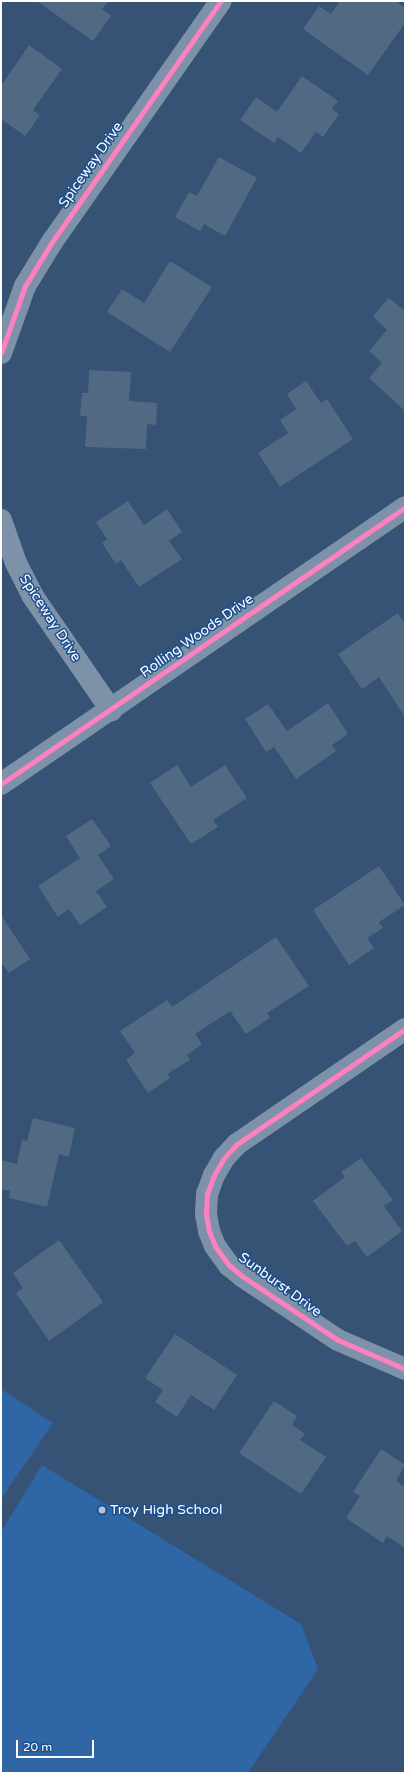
<!DOCTYPE html>
<html>
<head>
<meta charset="utf-8">
<style>
	body { margin:0 }
	#map { position:relative; width:406px; height:1774px; overflow:hidden; background:#365274; font-family:"Varela Round",sans-serif }
	div>[style] { position:absolute }
	.green>* { inset:0; background:#2f66a5 }
	.building>* { inset:0; background:#526984 }
	.minor>* { height:22px; margin:-11px; padding:0 11px; transform-origin:11px; border-radius:11px; background:#7d92a8 }
	.cycleway>* { height:5px; margin:-2.5px; padding:0 2.5px; transform-origin:2.5px; border-radius:2.5px; background:#ff80c0 }
	.dots>* { width:11px; height:11px; translate:-50% -50%; box-sizing:border-box; border:2px solid #1b4f8f; border-radius:50% }
	span { translate:-50% -50%; white-space:nowrap; text-align:center; line-height:1.15; -webkit-text-stroke:3px #1b4f8f; paint-order:stroke }
	.street-label { font-size:14px; color:#fff }
	.poi-label { font-size:14px; color:#fff }
	.left { translate:0 -50%; text-align:left }
	.frame { position:absolute; inset:0; border:2px solid #fff; pointer-events:none }
	.scale { position:absolute; left:16px; top:1740px; width:78px; height:18px; box-sizing:border-box; border:2px solid #fff; border-top:0; padding-left:5px; font-size:12px; line-height:14px; white-space:nowrap; color:#fff; -webkit-text-stroke:3px #1b4f8f; paint-order:stroke }
</style>
</head>
<body>
<div id="map">
	<div class="green">
		<i style="clip-path:polygon(1px 1389px,53px 1423px,1px 1499px)"></i>
		<i style="clip-path:polygon(42px 1465px,301px 1624px,318px 1669px,248px 1773px,1px 1773px,1px 1532px)"></i>
	</div>
	<div class="building">
		<i style="clip-path:polygon(37px 1px,108px 1px,102px 9px,111px 16px,93px 41px)"></i>
		<i style="clip-path:polygon(340px 1px,396px 1px,405px 8px,405px 23px,368px 75px,303px 29px,319px 6px,331px 14px)"></i>
		<i style="clip-path:polygon(29px 45px,62px 69px,33px 110px,40px 115px,25px 136px,1px 119px,1px 86px)"></i>
		<i style="clip-path:polygon(302px 76px,338px 101px,332px 109px,339px 114px,323px 137px,316px 132px,301px 153px,278px 137px,274px 143px,240px 120px,256px 97px,277px 112px)"></i>
		<i style="clip-path:polygon(219px 157px,257px 178px,225px 236px,204px 224px,200px 231px,175px 217px,189px 192px,197px 196px)"></i>
		<i style="clip-path:polygon(170px 261px,212px 287px,170px 352px,107px 312px,122px 289px,144px 303px)"></i>
		<i style="clip-path:polygon(389px 298px,405px 311px,405px 411px,369px 378px,382px 363px,369px 351px,387px 330px,373px 316px)"></i>
		<i style="clip-path:polygon(89px 370px,131px 372px,129px 401px,157px 403px,156px 425px,147px 424px,146px 449px,85px 447px,87px 416px,80px 416px,82px 393px,88px 393px)"></i>
		<i style="clip-path:polygon(306px 381px,321px 403px,327px 399px,353px 439px,280px 487px,258px 453px,288px 433px,280px 420px,296px 409px,287px 394px)"></i>
		<i style="clip-path:polygon(128px 501px,144px 525px,167px 509px,182px 532px,169px 541px,182px 559px,139px 587px,121px 560px,116px 564px,102px 543px,107px 539px,96px 522px)"></i>
		<i style="clip-path:polygon(398px 613px,405px 624px,405px 717px,379px 677px,362px 689px,338px 654px)"></i>
		<i style="clip-path:polygon(328px 703px,348px 734px,332px 745px,336px 751px,296px 779px,274px 747px,266px 752px,245px 719px,268px 704px,287px 731px)"></i>
		<i style="clip-path:polygon(177px 765px,191px 787px,225px 765px,247px 798px,213px 820px,218px 827px,191px 844px,150px 783px)"></i>
		<i style="clip-path:polygon(92px 819px,111px 846px,98px 855px,114px 879px,96px 891px,107px 907px,80px 925px,69px 909px,58px 917px,38px 886px,80px 858px,66px 836px)"></i>
		<i style="clip-path:polygon(379px 866px,405px 905px,379px 922px,383px 928px,367px 938px,374px 948px,349px 965px,313px 910px)"></i>
		<i style="clip-path:polygon(1px 915px,30px 959px,9px 973px,1px 962px)"></i>
		<i style="clip-path:polygon(276px 937px,309px 986px,267px 1013px,270px 1018px,246px 1034px,230px 1011px,195px 1034px,202px 1044px,187px 1055px,190px 1060px,167px 1074px,170px 1078px,148px 1093px,126px 1060px,135px 1053px,120px 1031px,167px 1000px,172px 1007px)"></i>
		<i style="clip-path:polygon(33px 1118px,75px 1128px,69px 1157px,59px 1154px,47px 1207px,9px 1198px,10px 1191px,1px 1189px,1px 1160px,17px 1164px,22px 1140px,27px 1141px)"></i>
		<i style="clip-path:polygon(361px 1158px,393px 1200px,384px 1206px,402px 1231px,367px 1257px,355px 1241px,347px 1246px,313px 1201px,345px 1177px,341px 1172px)"></i>
		<i style="clip-path:polygon(59px 1240px,103px 1302px,49px 1341px,16px 1293px,23px 1288px,13px 1273px)"></i>
		<i style="clip-path:polygon(175px 1334px,237px 1375px,214px 1410px,191px 1395px,177px 1417px,155px 1402px,163px 1390px,145px 1378px)"></i>
		<i style="clip-path:polygon(274px 1401px,297px 1416px,292px 1425px,305px 1434px,300px 1440px,326px 1457px,301px 1494px,239px 1453px)"></i>
		<i style="clip-path:polygon(381px 1449px,405px 1465px,396px 1481px,405px 1487px,405px 1548px,387px 1536px,383px 1543px,346px 1518px,360px 1496px,353px 1492px)"></i>
	</div>
	<div class="minor">
		<i style="left:1px;top:353px;width:71px;rotate:-70.3deg"></i>
		<i style="left:25px;top:286px;width:52px;rotate:-58.5deg"></i>
		<i style="left:52px;top:242px;width:294px;rotate:-55deg"></i>
		<i style="left:1px;top:520px;width:46px;rotate:70.8deg"></i>
		<i style="left:16px;top:563px;width:36px;rotate:63deg"></i>
		<i style="left:32px;top:595px;width:140px;rotate:55.5deg"></i>
		<i style="left:1px;top:784px;width:490px;rotate:-34.4deg"></i>
		<i style="left:405px;top:1029px;width:204px;rotate:145.6deg"></i>
		<i style="left:237px;top:1144px;width:19px;rotate:133deg"></i>
		<i style="left:224px;top:1158px;width:20px;rotate:120deg"></i>
		<i style="left:214px;top:1175px;width:20px;rotate:110deg"></i>
		<i style="left:207px;top:1194px;width:20px;rotate:93deg"></i>
		<i style="left:206px;top:1214px;width:17px;rotate:80deg"></i>
		<i style="left:209px;top:1231px;width:16px;rotate:68deg"></i>
		<i style="left:215px;top:1246px;width:24px;rotate:54deg"></i>
		<i style="left:229px;top:1265px;width:17px;rotate:40deg"></i>
		<i style="left:242px;top:1276px;width:115px;rotate:33.7deg"></i>
		<i style="left:338px;top:1340px;width:73px;rotate:23.4deg"></i>
	</div>
	<div class="cycleway">
		<i style="left:1px;top:353px;width:71px;rotate:-70.3deg"></i>
		<i style="left:25px;top:286px;width:52px;rotate:-58.5deg"></i>
		<i style="left:52px;top:242px;width:294px;rotate:-55deg"></i>
		<i style="left:1px;top:784px;width:490px;rotate:-34.4deg"></i>
		<i style="left:405px;top:1029px;width:204px;rotate:145.6deg"></i>
		<i style="left:237px;top:1144px;width:19px;rotate:133deg"></i>
		<i style="left:224px;top:1158px;width:20px;rotate:120deg"></i>
		<i style="left:214px;top:1175px;width:20px;rotate:110deg"></i>
		<i style="left:207px;top:1194px;width:20px;rotate:93deg"></i>
		<i style="left:206px;top:1214px;width:17px;rotate:80deg"></i>
		<i style="left:209px;top:1231px;width:16px;rotate:68deg"></i>
		<i style="left:215px;top:1246px;width:24px;rotate:54deg"></i>
		<i style="left:229px;top:1265px;width:17px;rotate:40deg"></i>
		<i style="left:242px;top:1276px;width:115px;rotate:33.7deg"></i>
		<i style="left:338px;top:1340px;width:73px;rotate:23.4deg"></i>
	</div>
	<div class="dots">
		<i style="left:102px;top:1510px;background:#b9c2ce"></i>
	</div>
	<div class="street-label">
		<span style="left:91px;top:165px;rotate:-55deg">Spiceway Drive</span>
		<span style="left:50px;top:618px;rotate:57deg">Spiceway Drive</span>
		<span style="left:197px;top:636px;rotate:-35deg">Rolling Woods Drive</span>
		<span style="left:280px;top:1285px;rotate:36deg">Sunburst Drive</span>
	</div>
	<div class="poi-label">
		<span class="left" style="left:110px;top:1510px">Troy High School</span>
	</div>
	<div class="frame"></div>
	<div class="scale">20 m</div>
</div>
</body>
</html>
